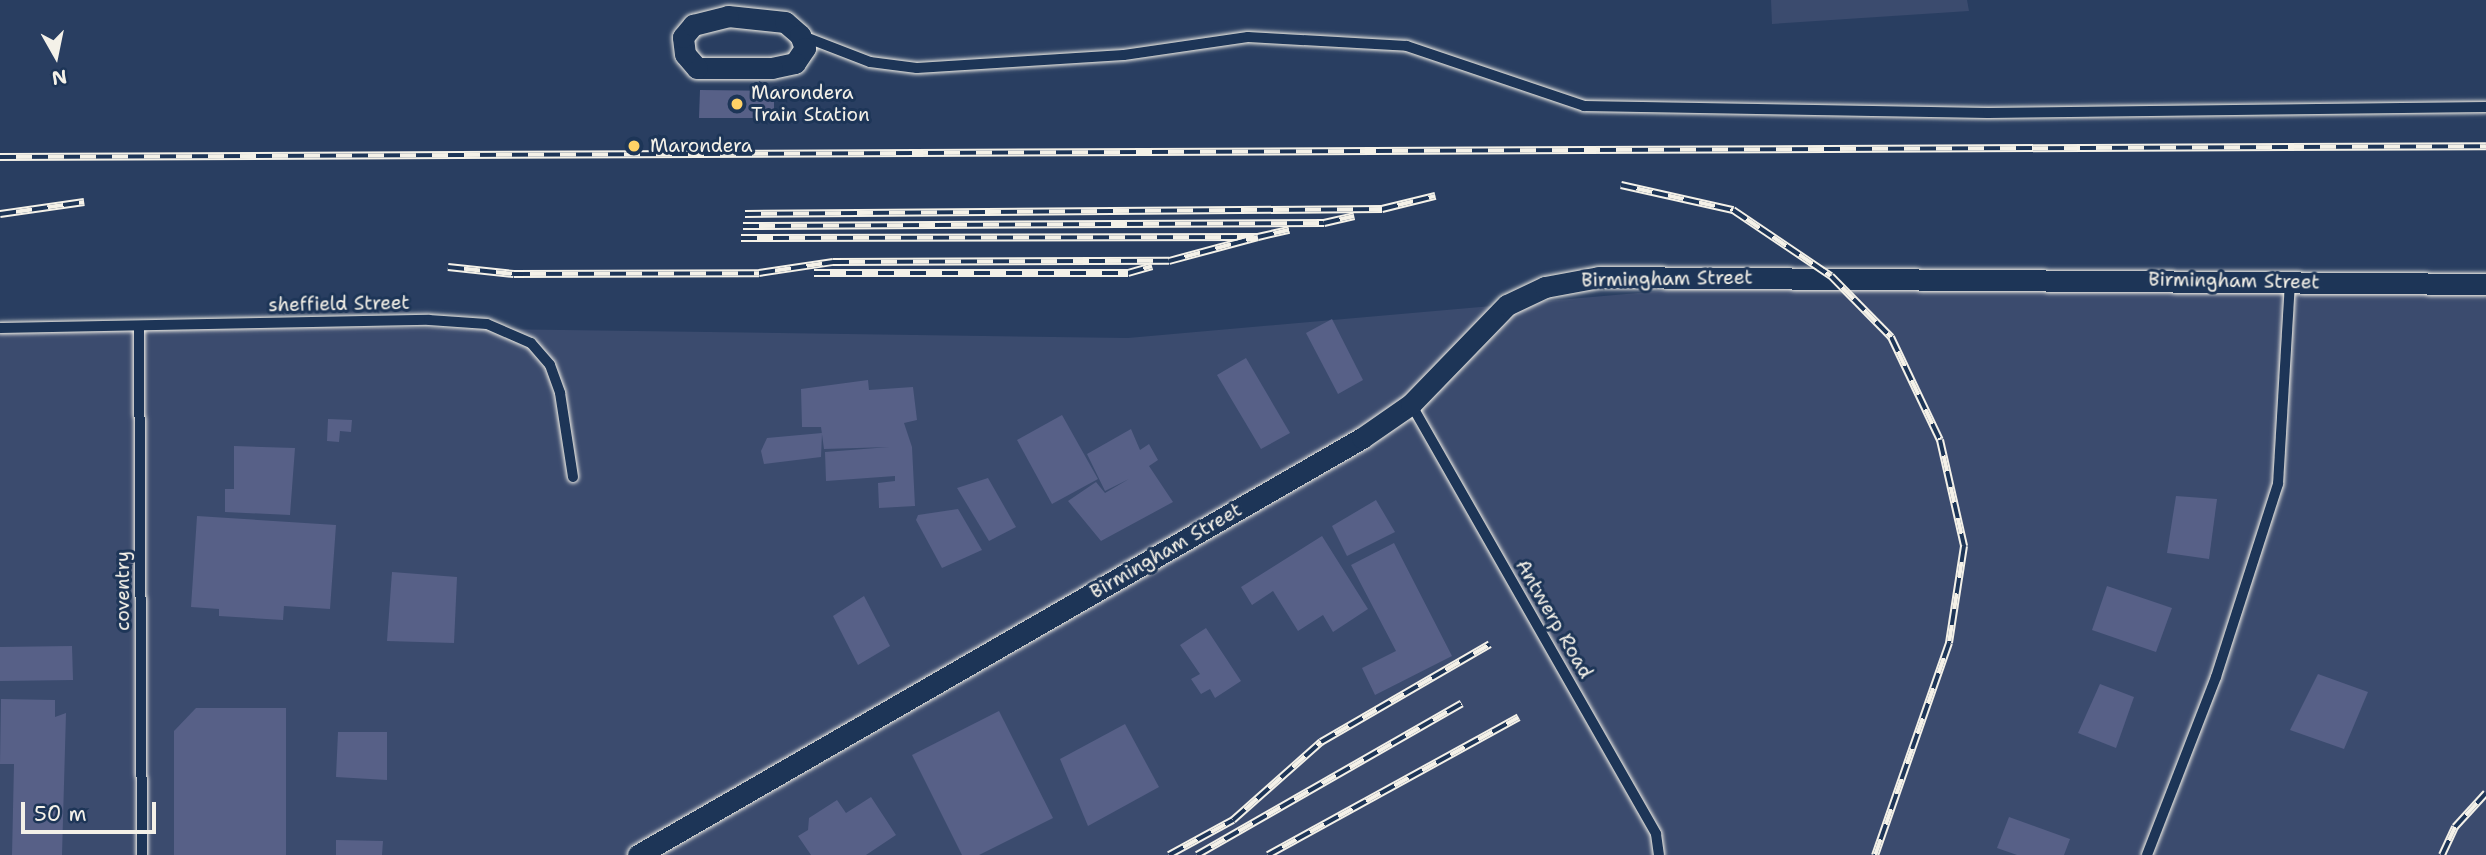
<!DOCTYPE html>
<html>
<head>
<meta charset="utf-8">
<style>
	body { margin:0 }
	#map { position:relative; width:2486px; height:855px; overflow:hidden; background:#293e61; font-family:"Shantell Sans",sans-serif }
	div>[style] { position:absolute }
	.built>* { inset:0; background:#3b4b6e }
	.building>* { inset:0; background:#576087 }
	.roads { filter:drop-shadow(0 0 2px #f4f1e8) drop-shadow(0 0 2px #f4f1e8) }
	.lane>* { height:10px; margin:-5px; padding:0 5px; transform-origin:5px; border-radius:5px; background:#1d3557 }
	.street>* { height:21px; margin:-10.5px; padding:0 10.5px; transform-origin:10.5px; border-radius:10.5px; background:#1d3557 }
	.rail>* { height:8px; margin-top:-4px; transform-origin:0; background:repeating-linear-gradient(90deg,#1d3557 0 16px,#f4f1e8 0 32px); box-sizing:border-box; border-block:2px solid #f4f1e8 }
	.dots>* { width:19px; height:19px; translate:-50% -50%; box-sizing:border-box; border:4px solid #1d3557; border-radius:50% }
	span { translate:-50% -50%; white-space:nowrap; text-align:center; line-height:1.15; -webkit-text-stroke:6px #1d3557; paint-order:stroke }
	.poi-label { font-size:19px; color:#f4f1e8 }
	.left { translate:0 -50%; text-align:left }
	.street-label { font-size:19px; color:#f4f1e8 }
	.north { position:absolute; left:21px; top:21px; width:70px; height:70px; -webkit-text-stroke:5px #1d3557; paint-order:stroke; rotate:171deg; font-size:19px; font-weight:700; line-height:28px; text-align:center; color:#f4f1e8 }
	.north::after { content:''; display:block; margin:auto; width:24px; height:32px; background:#f4f1e8; clip-path:polygon(50% 0,100% 100%,50% 72%,0 100%) }
	.scale { position:absolute; left:21px; top:802px; width:135px; height:32px; box-sizing:border-box; border:4px solid #f4f1e8; border-top:0; padding-left:9px; font-size:21px; line-height:24px; white-space:nowrap; color:#f4f1e8; -webkit-text-stroke:5px #1d3557; paint-order:stroke }
</style>
</head>
<body>
<div id="map">
	<div class="built">
		<i style="clip-path:polygon(1771px 0,1967px 0,1969px 11px,1772px 24px)"></i>
		<i style="clip-path:polygon(2486px 273px,2486px 855px,0 855px,0 322px,1128px 338px,1831px 276px)"></i>
	</div>
	<div class="building">
		<i style="clip-path:polygon(700px 90px,774px 91px,774px 118px,699px 118px)"></i>
		<i style="clip-path:polygon(1332px 319px,1363px 380px,1338px 394px,1306px 333px)"></i>
		<i style="clip-path:polygon(1246px 358px,1290px 433px,1261px 449px,1217px 375px)"></i>
		<i style="clip-path:polygon(868px 380px,869px 390px,913px 387px,917px 420px,904px 423px,912px 447px,915px 506px,879px 508px,878px 483px,895px 481px,895px 476px,826px 481px,825px 452px,889px 447px,824px 449px,821px 427px,802px 427px,801px 389px)"></i>
		<i style="clip-path:polygon(1062px 415px,1098px 479px,1052px 504px,1017px 440px)"></i>
		<i style="clip-path:polygon(328px 419px,352px 420px,351px 432px,340px 431px,339px 442px,327px 441px)"></i>
		<i style="clip-path:polygon(1131px 429px,1140px 450px,1149px 444px,1158px 460px,1149px 466px,1173px 502px,1101px 541px,1068px 501px,1096px 482px,1105px 493px,1129px 479px,1105px 491px,1087px 454px)"></i>
		<i style="clip-path:polygon(822px 433px,821px 457px,764px 464px,761px 451px,767px 438px)"></i>
		<i style="clip-path:polygon(234px 446px,295px 448px,290px 515px,225px 512px,225px 489px,234px 489px)"></i>
		<i style="clip-path:polygon(988px 478px,1016px 527px,989px 541px,957px 488px)"></i>
		<i style="clip-path:polygon(2176px 496px,2217px 499px,2209px 559px,2167px 553px)"></i>
		<i style="clip-path:polygon(1376px 500px,1395px 532px,1347px 556px,1332px 526px)"></i>
		<i style="clip-path:polygon(958px 509px,982px 550px,942px 568px,916px 520px,918px 515px)"></i>
		<i style="clip-path:polygon(197px 516px,336px 525px,330px 609px,284px 606px,283px 620px,219px 616px,219px 609px,191px 607px)"></i>
		<i style="clip-path:polygon(1322px 536px,1368px 609px,1333px 632px,1323px 615px,1298px 631px,1273px 591px,1252px 605px,1241px 587px)"></i>
		<i style="clip-path:polygon(1394px 543px,1452px 656px,1375px 695px,1362px 668px,1396px 651px,1351px 565px)"></i>
		<i style="clip-path:polygon(392px 572px,457px 577px,454px 643px,387px 641px)"></i>
		<i style="clip-path:polygon(2107px 586px,2172px 608px,2156px 652px,2092px 630px)"></i>
		<i style="clip-path:polygon(864px 596px,890px 646px,858px 665px,833px 616px)"></i>
		<i style="clip-path:polygon(1206px 628px,1241px 681px,1215px 698px,1210px 689px,1201px 694px,1191px 679px,1200px 674px,1180px 645px)"></i>
		<i style="clip-path:polygon(72px 646px,73px 680px,0 681px,0 647px)"></i>
		<i style="clip-path:polygon(2318px 674px,2368px 692px,2344px 749px,2290px 730px)"></i>
		<i style="clip-path:polygon(2100px 684px,2134px 697px,2116px 748px,2078px 733px)"></i>
		<i style="clip-path:polygon(1px 699px,55px 700px,55px 717px,66px 713px,62px 855px,12px 855px,14px 764px,0 764px)"></i>
		<i style="clip-path:polygon(196px 708px,286px 708px,286px 855px,174px 855px,174px 731px)"></i>
		<i style="clip-path:polygon(999px 711px,1053px 818px,979px 855px,962px 855px,912px 755px)"></i>
		<i style="clip-path:polygon(1125px 724px,1159px 787px,1088px 826px,1060px 759px)"></i>
		<i style="clip-path:polygon(338px 732px,387px 732px,387px 780px,336px 777px)"></i>
		<i style="clip-path:polygon(871px 797px,896px 835px,866px 855px,811px 855px,798px 836px,808px 830px,809px 818px,837px 800px,846px 813px)"></i>
		<i style="clip-path:polygon(2009px 817px,2070px 839px,2064px 855px,2017px 855px,1997px 848px)"></i>
		<i style="clip-path:polygon(336px 840px,383px 841px,382px 855px,336px 855px)"></i>
	</div>
	<div class="roads">
		<div class="lane">
			<i style="left:800px;top:35px;width:75px;rotate:21.1deg"></i>
			<i style="left:870px;top:62px;width:47px;rotate:7.3deg"></i>
			<i style="left:917px;top:68px;width:207px;rotate:-3.6deg"></i>
			<i style="left:1124px;top:55px;width:125px;rotate:-8.3deg"></i>
			<i style="left:1248px;top:37px;width:159px;rotate:3.2deg"></i>
			<i style="left:1407px;top:46px;width:187px;rotate:18.7deg"></i>
			<i style="left:1584px;top:106px;width:404px;rotate:1deg"></i>
			<i style="left:1988px;top:113px;width:498px;rotate:-0.7deg"></i>
			<i style="left:139px;top:326px;width:529px;rotate:89.68deg"></i>
			<i style="left:0;top:328px;width:429px;rotate:-1.1deg"></i>
			<i style="left:429px;top:320px;width:58px;rotate:3.9deg"></i>
			<i style="left:487px;top:324px;width:48px;rotate:23.4deg"></i>
			<i style="left:531px;top:343px;width:29px;rotate:49deg"></i>
			<i style="left:550px;top:365px;width:30px;rotate:70deg"></i>
			<i style="left:560px;top:393px;width:85px;rotate:81.2deg"></i>
			<i style="left:1411px;top:404px;width:495px;rotate:60.3deg"></i>
			<i style="left:1656px;top:834px;width:21px;rotate:82deg"></i>
			<i style="left:2147px;top:855px;width:191px;rotate:-68.8deg"></i>
			<i style="left:2216px;top:677px;width:203px;rotate:-72.2deg"></i>
			<i style="left:2278px;top:484px;width:202px;rotate:-86.6deg"></i>
		</div>
		<div class="street">
			<i style="left:728px;top:16px;width:57px;rotate:6deg"></i>
			<i style="left:785px;top:22px;width:20px;rotate:41deg"></i>
			<i style="left:800px;top:35px;width:14px;rotate:69deg"></i>
			<i style="left:805px;top:48px;width:18px;rotate:124deg"></i>
			<i style="left:795px;top:63px;width:24px;rotate:168deg"></i>
			<i style="left:772px;top:68px;width:75px;rotate:180deg"></i>
			<i style="left:697px;top:68px;width:18px;rotate:-131deg"></i>
			<i style="left:685px;top:54px;width:17px;rotate:-97deg"></i>
			<i style="left:683px;top:37px;width:16px;rotate:-50deg"></i>
			<i style="left:693px;top:25px;width:36px;rotate:-14deg"></i>
			<i style="left:638px;top:855px;width:836px;rotate:-29.94deg"></i>
			<i style="left:1362px;top:438px;width:60px;rotate:-34.8deg"></i>
			<i style="left:1411px;top:404px;width:138px;rotate:-45.9deg"></i>
			<i style="left:1507px;top:305px;width:42px;rotate:-25.3deg"></i>
			<i style="left:1545px;top:287px;width:55px;rotate:-10.5deg"></i>
			<i style="left:1599px;top:277px;width:887px;rotate:0.45deg"></i>
		</div>
	</div>
	<div class="rail">
		<i style="left:0;top:157px;width:2486px;rotate:-0.25deg"></i>
		<i style="left:1621px;top:185px;width:115px;rotate:12.6deg"></i>
		<i style="left:1733px;top:210px;width:118px;rotate:34deg"></i>
		<i style="left:1831px;top:276px;width:86px;rotate:45.5deg"></i>
		<i style="left:1891px;top:337px;width:114px;rotate:64.6deg"></i>
		<i style="left:1940px;top:440px;width:109px;rotate:77.2deg"></i>
		<i style="left:1964px;top:546px;width:98px;rotate:98.8deg"></i>
		<i style="left:1949px;top:643px;width:225px;rotate:109.2deg"></i>
		<i style="left:0;top:214px;width:85px;rotate:-8.1deg"></i>
		<i style="left:745px;top:214px;width:637px;rotate:-0.45deg"></i>
		<i style="left:1382px;top:209px;width:55px;rotate:-13.8deg"></i>
		<i style="left:743px;top:226px;width:581px;rotate:-0.3deg"></i>
		<i style="left:1324px;top:223px;width:31px;rotate:-13deg"></i>
		<i style="left:741px;top:238px;width:517px;rotate:-0.11deg"></i>
		<i style="left:1258px;top:237px;width:32px;rotate:-13deg"></i>
		<i style="left:448px;top:267px;width:66px;rotate:6.1deg"></i>
		<i style="left:514px;top:274px;width:245px;rotate:-0.2deg"></i>
		<i style="left:759px;top:273px;width:75px;rotate:-8.5deg"></i>
		<i style="left:833px;top:262px;width:336px;rotate:-0.2deg"></i>
		<i style="left:1169px;top:261px;width:92px;rotate:-15.1deg"></i>
		<i style="left:814px;top:273px;width:314px"></i>
		<i style="left:1128px;top:273px;width:25px;rotate:-16deg"></i>
		<i style="left:1169px;top:855px;width:73px;rotate:-28.7deg"></i>
		<i style="left:1233px;top:820px;width:118px;rotate:-41.6deg"></i>
		<i style="left:1321px;top:742px;width:195px;rotate:-30.1deg"></i>
		<i style="left:1197px;top:855px;width:305px;rotate:-29.8deg"></i>
		<i style="left:1268px;top:855px;width:286px;rotate:-28.8deg"></i>
		<i style="left:2442px;top:855px;width:31px;rotate:-65deg"></i>
		<i style="left:2455px;top:827px;width:46px;rotate:-47.6deg"></i>
	</div>
	<div class="dots">
		<i style="left:737px;top:104px;background:#ffd166"></i>
		<i style="left:634px;top:146px;background:#ffd166"></i>
	</div>
	<div class="poi-label">
		<span class="left" style="left:751px;top:104px">Marondera<br>Train Station</span>
		<span class="left" style="left:650px;top:146px">Marondera</span>
	</div>
	<div class="street-label">
		<span style="left:1667px;top:279px;rotate:-1deg">Birmingham Street</span>
		<span style="left:2234px;top:281px;rotate:1deg">Birmingham Street</span>
		<span style="left:339px;top:304px;rotate:-1deg">sheffield Street</span>
		<span style="left:1166px;top:551px;rotate:-30deg">Birmingham Street</span>
		<span style="left:123px;top:591px;rotate:-90deg">coventry</span>
		<span style="left:1554px;top:619px;rotate:60deg">Antwerp Road</span>
	</div>
	<div class="north">N</div>
	<div class="scale">50 m</div>
</div>
</body>
</html>
